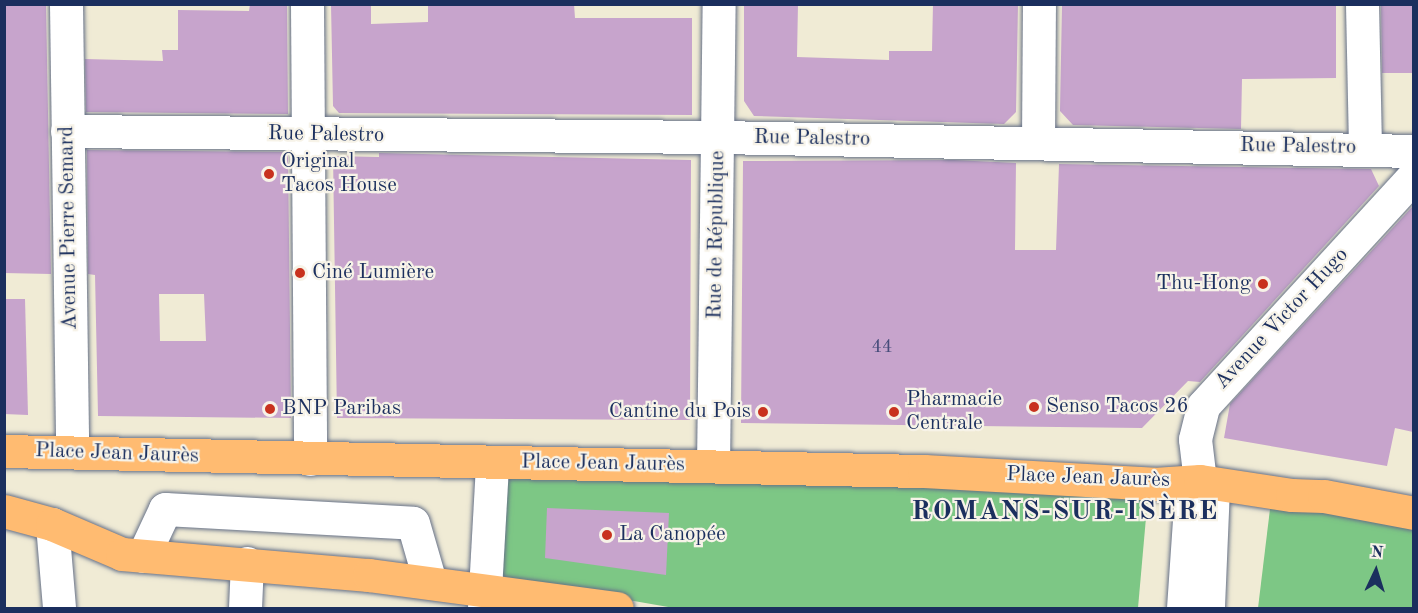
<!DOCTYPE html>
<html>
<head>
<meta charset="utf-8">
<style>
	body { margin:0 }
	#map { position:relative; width:1418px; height:613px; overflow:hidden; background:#f0ebd5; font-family:"Old Standard TT",serif }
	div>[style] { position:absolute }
	.green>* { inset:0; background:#7dc785 }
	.building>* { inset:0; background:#c7a4cc }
	.roads { filter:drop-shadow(0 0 2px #667188) drop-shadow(0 0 2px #667188) }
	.minor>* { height:33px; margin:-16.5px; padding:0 16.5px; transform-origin:16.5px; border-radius:16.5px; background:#fff }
	.major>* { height:33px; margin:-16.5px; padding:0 16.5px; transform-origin:16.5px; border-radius:16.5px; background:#ffbb71 }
	.dots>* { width:16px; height:16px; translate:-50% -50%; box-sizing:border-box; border:3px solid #f7f3e8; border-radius:50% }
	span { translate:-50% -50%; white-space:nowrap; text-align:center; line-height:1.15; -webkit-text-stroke:4.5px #f7f3e8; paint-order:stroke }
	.number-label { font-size:18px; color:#464c7a }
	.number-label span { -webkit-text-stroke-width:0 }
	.street-label { font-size:21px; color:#1b2f5e }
	.poi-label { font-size:21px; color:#1b2f5e }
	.left { translate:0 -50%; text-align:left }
	.right { translate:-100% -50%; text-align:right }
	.district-label { font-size:27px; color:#1b2f5e; font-weight:700; letter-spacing:1.5px }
	.frame { position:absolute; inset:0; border:6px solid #1b2f5e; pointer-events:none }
	.north { position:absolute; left:1346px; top:541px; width:60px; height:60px; -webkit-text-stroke:4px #f7f3e8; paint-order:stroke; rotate:4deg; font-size:16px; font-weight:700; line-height:24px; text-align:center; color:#1b2f5e }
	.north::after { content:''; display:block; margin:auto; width:21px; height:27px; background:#1b2f5e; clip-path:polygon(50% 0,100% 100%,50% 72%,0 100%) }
</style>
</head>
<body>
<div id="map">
	<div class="green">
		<i style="clip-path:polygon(507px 471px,1148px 495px,1138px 608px,674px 608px,502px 578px)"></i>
		<i style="clip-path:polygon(1299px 502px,1413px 525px,1413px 608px,1258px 608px,1270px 509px)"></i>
	</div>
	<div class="building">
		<i style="clip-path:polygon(4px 4px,46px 4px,51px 274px,4px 273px)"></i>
		<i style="clip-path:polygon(250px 4px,287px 4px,288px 114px,86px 112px,85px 59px,163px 61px,162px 50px,178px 50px,178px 10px,249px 11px)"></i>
		<i style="clip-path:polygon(331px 4px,371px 4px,371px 24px,428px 22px,428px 4px,574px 4px,575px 18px,692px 18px,692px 115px,339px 113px,333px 106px)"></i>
		<i style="clip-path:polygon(744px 4px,798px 4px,797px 57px,889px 60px,889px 51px,932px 51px,933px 4px,1018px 4px,1016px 112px,1004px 124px,754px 116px,744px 101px)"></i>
		<i style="clip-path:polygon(1062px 4px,1336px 4px,1336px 78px,1242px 79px,1241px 129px,1073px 125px,1060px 111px)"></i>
		<i style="clip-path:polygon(1381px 4px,1413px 4px,1413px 73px,1382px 73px)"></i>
		<i style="clip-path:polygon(evenodd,87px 150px,288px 152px,291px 418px,98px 416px,95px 275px,88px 274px,87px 150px,159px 294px,204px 294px,206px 341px,160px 341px,159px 294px)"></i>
		<i style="clip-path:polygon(379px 153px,691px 160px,690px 420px,337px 418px,333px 156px,379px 157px)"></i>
		<i style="clip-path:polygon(954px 160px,1016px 163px,1015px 250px,1056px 250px,1059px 164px,1371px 169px,1379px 186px,1200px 382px,1188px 381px,1142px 428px,741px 423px,743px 161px)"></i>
		<i style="clip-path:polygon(1413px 206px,1413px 432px,1395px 428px,1387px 466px,1224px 438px,1230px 404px)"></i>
		<i style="clip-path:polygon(4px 299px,25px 299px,28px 415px,4px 414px)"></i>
		<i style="clip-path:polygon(547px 508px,669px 513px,666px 575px,545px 558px)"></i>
	</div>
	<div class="roads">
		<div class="minor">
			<i style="left:66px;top:4px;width:448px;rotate:89.2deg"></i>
			<i style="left:307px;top:4px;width:455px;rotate:89.6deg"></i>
			<i style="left:1362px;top:4px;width:144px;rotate:88.8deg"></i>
			<i style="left:67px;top:131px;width:652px;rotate:0.53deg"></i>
			<i style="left:719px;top:137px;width:695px;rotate:1.15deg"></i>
			<i style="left:1038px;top:142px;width:138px;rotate:-89.6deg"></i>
			<i style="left:713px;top:466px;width:462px;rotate:-89.3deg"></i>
			<i style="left:1200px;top:481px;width:42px;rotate:-96.8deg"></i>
			<i style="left:1195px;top:439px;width:34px;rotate:-76deg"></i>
			<i style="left:1203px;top:406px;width:312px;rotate:-47.5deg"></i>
			<i style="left:1200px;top:481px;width:14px;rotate:25deg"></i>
			<i style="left:1213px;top:487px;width:121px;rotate:92.4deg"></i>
			<i style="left:52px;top:524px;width:84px;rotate:85.2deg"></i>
			<i style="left:143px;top:556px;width:52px;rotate:-64.9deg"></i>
			<i style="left:165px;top:509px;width:248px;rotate:3.2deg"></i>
			<i style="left:413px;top:523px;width:61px;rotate:73.9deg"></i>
			<i style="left:245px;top:608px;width:45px;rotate:-87.5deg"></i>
			<i style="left:484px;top:608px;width:145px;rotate:-86.8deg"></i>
			<i style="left:1183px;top:608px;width:118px;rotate:-86.1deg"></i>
		</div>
		<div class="major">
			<i style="left:4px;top:451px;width:920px;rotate:1.25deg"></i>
			<i style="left:924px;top:471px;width:230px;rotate:3.2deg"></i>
			<i style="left:1154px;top:484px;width:46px;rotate:-3.7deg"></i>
			<i style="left:1200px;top:481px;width:93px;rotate:8.7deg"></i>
			<i style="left:1292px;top:495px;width:32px;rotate:2deg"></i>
			<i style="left:1324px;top:496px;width:92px;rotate:10.7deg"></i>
			<i style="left:4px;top:511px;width:50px;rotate:15.2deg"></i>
			<i style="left:52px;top:524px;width:76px;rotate:23.2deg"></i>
			<i style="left:122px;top:554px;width:248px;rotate:4.9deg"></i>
			<i style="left:369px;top:575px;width:250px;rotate:7.6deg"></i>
		</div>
	</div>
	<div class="dots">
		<i style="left:269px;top:174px;background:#c8321e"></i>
		<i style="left:300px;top:273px;background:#c8321e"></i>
		<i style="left:1263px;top:284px;background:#c8321e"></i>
		<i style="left:1034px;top:407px;background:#c8321e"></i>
		<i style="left:270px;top:409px;background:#c8321e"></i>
		<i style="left:763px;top:412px;background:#c8321e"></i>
		<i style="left:894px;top:412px;background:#c8321e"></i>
		<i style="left:607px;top:535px;background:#c8321e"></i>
	</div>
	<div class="number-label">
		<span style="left:882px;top:347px">44</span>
	</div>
	<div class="street-label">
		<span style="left:326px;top:135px;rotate:1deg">Rue Palestro</span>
		<span style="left:812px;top:139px;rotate:1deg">Rue Palestro</span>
		<span style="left:1298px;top:147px;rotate:1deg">Rue Palestro</span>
		<span style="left:69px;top:228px;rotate:-91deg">Avenue Pierre Semard</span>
		<span style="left:717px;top:235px;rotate:-89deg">Rue de République</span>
		<span style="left:1282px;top:319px;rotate:-47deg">Avenue Victor Hugo</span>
		<span style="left:117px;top:454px;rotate:2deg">Place Jean Jaurès</span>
		<span style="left:603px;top:464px;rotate:1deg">Place Jean Jaurès</span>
		<span style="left:1088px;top:478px;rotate:2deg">Place Jean Jaurès</span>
	</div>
	<div class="poi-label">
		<span class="left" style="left:281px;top:174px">Original<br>Tacos House</span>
		<span class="left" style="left:312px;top:273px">Ciné Lumière</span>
		<span class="right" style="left:1251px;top:284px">Thu-Hong</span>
		<span class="left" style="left:906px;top:412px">Pharmacie<br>Centrale</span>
		<span class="left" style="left:1046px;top:407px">Senso Tacos 26</span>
		<span class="left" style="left:282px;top:409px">BNP Paribas</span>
		<span class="right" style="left:751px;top:412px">Cantine du Pois</span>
		<span class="left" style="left:619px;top:535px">La Canopée</span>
	</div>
	<div class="district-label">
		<span style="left:1065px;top:512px">ROMANS-SUR-ISÈRE</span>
	</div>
	<div class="frame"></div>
	<div class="north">N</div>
</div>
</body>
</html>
